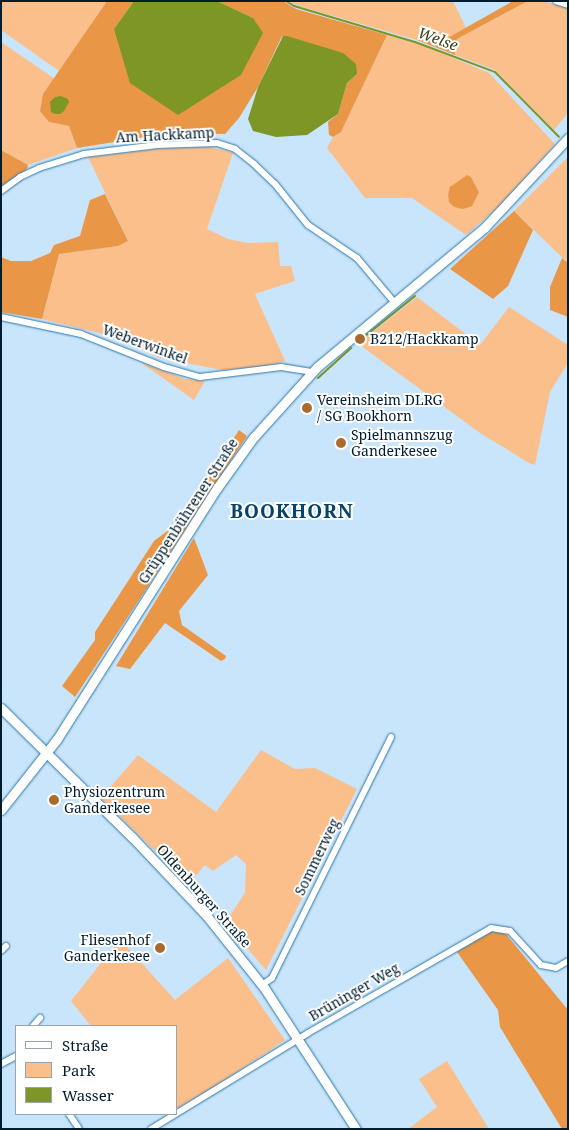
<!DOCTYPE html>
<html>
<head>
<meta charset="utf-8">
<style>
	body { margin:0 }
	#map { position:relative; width:569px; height:1130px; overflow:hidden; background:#c9e5fb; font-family:"Noto Serif",serif }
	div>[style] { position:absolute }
	.green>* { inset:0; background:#fbbf8c }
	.forest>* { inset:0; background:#ea9647 }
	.water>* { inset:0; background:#7e9625 }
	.stream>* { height:2px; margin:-1px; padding:0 1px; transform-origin:1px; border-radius:1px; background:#7e9625 }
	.roads { filter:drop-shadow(0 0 1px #2b77a8) drop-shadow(0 0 1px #2b77a8) }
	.street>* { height:6px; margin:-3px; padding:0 3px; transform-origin:3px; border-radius:3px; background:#fff }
	.secondary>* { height:9px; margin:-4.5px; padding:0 4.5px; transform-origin:4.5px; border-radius:4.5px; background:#fff }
	.dots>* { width:14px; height:14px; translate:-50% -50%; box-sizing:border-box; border:2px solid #fff; border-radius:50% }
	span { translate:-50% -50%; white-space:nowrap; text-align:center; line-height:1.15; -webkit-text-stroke:4px #fff; paint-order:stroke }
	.street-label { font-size:14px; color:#001d30 }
	.poi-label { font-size:14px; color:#001d30 }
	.left { translate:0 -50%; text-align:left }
	.right { translate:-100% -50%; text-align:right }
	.water-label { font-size:15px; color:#384317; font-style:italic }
	.district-label { font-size:19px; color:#034468; font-weight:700; letter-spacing:1px }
	.frame { position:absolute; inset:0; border:2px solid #001d30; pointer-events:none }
	.legend { position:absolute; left:15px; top:1025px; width:162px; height:90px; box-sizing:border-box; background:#fff; border:1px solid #99a5ac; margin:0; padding:6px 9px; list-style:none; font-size:15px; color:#001d30 }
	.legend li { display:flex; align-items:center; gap:10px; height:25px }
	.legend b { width:25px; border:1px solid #99a5ac }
</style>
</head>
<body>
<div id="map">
	<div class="green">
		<i style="clip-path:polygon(1px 1px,107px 1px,59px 71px,1px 30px)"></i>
		<i style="clip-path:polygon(288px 1px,453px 1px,466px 28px,444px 40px,417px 40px,295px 5px)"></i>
		<i style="clip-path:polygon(543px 1px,568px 8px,568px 113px,554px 130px,495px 70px,455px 55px,454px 45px,457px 39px,526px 2px)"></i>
		<i style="clip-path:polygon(evenodd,387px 35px,425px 46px,489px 73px,555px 144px,503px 203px,466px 235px,412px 198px,365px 198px,327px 148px,333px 137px,341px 132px,387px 35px,471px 177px,479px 192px,454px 207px,449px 201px,448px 195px,471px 177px)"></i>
		<i style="clip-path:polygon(1px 42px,55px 79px,43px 94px,49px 122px,69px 126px,77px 148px,28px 165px,1px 150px)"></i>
		<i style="clip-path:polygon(173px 147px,211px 147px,233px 153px,207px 229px,228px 239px,248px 243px,278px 242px,280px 266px,291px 266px,295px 281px,255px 294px,285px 361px,266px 367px,222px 370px,160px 358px,115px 337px,42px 319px,59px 254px,118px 246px,128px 241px,88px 157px)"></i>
		<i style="clip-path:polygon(568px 157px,568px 263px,514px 211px)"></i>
		<i style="clip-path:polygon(417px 297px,480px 345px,509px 307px,568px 345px,568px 363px,550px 392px,535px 465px,529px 463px,480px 433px,364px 348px,360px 342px)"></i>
		<i style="clip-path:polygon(140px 362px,185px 379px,205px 381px,194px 400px)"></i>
		<i style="clip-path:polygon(261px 750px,295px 769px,315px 768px,357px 789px,266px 970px,225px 923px,245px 893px,246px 864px,236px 855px,213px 871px,205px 865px,189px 884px,101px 798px,138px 755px,216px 812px)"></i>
		<i style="clip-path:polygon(120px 939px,175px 1000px,228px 958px,285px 1040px,222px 1082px,176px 1109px,176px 1026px,91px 1026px,71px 1001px)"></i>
		<i style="clip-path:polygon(447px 1061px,489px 1129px,408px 1129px,437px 1107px,419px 1079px)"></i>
	</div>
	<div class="forest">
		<i style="clip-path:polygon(107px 1px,134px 1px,114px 29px,253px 18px,217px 1px,283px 1px,296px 9px,387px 35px,341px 132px,333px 137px,329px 135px,328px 122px,338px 114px,347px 83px,357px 74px,282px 36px,258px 87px,239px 118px,225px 134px,171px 133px,77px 148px,69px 126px,49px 122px,40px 111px,43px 94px)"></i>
		<i style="clip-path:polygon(513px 1px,534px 1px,526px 2px,457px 39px,454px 45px,455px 55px,417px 40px,444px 40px)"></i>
		<i style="clip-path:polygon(1px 150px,28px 165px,27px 169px,1px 187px)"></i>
		<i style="clip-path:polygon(467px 175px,471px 177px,479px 192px,472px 206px,463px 209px,454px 207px,449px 202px,448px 195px,450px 187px)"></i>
		<i style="clip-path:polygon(105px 194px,128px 241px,118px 246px,59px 254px,42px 319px,1px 312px,1px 257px,11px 261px,31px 261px,50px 253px,54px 245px,80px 236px,90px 200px)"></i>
		<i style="clip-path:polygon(514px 211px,533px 230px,508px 286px,493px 299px,450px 269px)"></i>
		<i style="clip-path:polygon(562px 258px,568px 263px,568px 317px,550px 310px,550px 287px)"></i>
		<i style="clip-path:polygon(239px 430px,247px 436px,75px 697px,62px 686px,95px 640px,95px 632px,154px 541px,182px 520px)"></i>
		<i style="clip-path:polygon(194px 538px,208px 575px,179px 611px,182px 625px,226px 656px,225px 659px,221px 661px,165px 623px,130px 669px,116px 666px)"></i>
		<i style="clip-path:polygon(492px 931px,506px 934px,568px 1010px,568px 1129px,562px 1129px,500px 1027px,498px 1010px,457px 952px)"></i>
	</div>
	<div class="water">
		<i style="clip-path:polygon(134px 1px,217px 1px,253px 18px,263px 33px,241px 75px,178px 115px,130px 83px,114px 29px)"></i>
		<i style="clip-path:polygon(283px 36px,287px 36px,343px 53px,356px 64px,357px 74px,347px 83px,338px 114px,307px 135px,276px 137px,253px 131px,248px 119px,258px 87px)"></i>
		<i style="clip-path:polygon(61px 96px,68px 99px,69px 102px,64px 111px,60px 114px,55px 114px,51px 112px,50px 102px,55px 97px)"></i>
	</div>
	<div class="stream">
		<i style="left:286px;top:1px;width:9px;rotate:32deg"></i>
		<i style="left:294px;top:6px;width:126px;rotate:16.6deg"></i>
		<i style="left:415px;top:42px;width:85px;rotate:20.6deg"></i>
		<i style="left:495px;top:72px;width:91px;rotate:45.4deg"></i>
		<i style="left:359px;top:341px;width:72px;rotate:-38.8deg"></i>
		<i style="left:318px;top:378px;width:45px;rotate:-42.3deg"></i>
	</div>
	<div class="roads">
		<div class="street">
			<i style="left:556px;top:1px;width:13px;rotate:18deg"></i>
			<i style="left:1px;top:191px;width:24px;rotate:-36deg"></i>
			<i style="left:20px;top:177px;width:21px;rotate:-25deg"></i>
			<i style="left:39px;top:168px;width:47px;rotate:-17.3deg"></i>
			<i style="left:84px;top:154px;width:74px;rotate:-7deg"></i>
			<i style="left:157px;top:145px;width:60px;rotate:-1.9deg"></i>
			<i style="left:217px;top:143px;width:19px;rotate:18deg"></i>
			<i style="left:235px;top:149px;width:24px;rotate:38deg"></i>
			<i style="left:254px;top:164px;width:29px;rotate:44deg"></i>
			<i style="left:275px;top:184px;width:53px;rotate:51.2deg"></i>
			<i style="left:308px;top:225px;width:59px;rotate:34deg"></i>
			<i style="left:357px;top:258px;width:57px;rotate:49.9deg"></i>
			<i style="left:1px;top:317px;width:82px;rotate:12deg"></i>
			<i style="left:81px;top:334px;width:89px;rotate:21.7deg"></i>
			<i style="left:164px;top:367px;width:37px;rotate:16deg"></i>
			<i style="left:200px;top:377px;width:82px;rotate:-7deg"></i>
			<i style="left:281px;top:367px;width:31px;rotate:9deg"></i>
			<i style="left:1px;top:951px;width:7px;rotate:-45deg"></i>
			<i style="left:262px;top:985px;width:12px;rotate:-35deg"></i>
			<i style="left:272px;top:978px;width:269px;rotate:-63.7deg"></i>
			<i style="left:33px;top:1026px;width:11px;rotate:-49deg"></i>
			<i style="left:1px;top:1064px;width:17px;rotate:-28deg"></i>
			<i style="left:69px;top:1114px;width:18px;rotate:56deg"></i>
			<i style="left:151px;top:1129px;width:184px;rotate:-31.4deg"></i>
			<i style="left:308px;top:1033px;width:211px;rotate:-29.8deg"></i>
			<i style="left:491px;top:928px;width:19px;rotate:9deg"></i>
			<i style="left:510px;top:931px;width:46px;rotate:47.6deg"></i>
			<i style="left:541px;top:965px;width:15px;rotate:11deg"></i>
			<i style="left:556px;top:968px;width:14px;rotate:-30deg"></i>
		</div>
		<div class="secondary">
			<i style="left:1px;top:708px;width:184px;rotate:44.6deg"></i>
			<i style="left:132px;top:837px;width:108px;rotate:46.5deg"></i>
			<i style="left:206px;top:915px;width:95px;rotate:51.4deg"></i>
			<i style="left:265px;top:989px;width:167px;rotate:57deg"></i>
			<i style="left:1px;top:810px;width:90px;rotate:-51.7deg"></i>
			<i style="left:57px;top:739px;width:298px;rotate:-57.5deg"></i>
			<i style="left:217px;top:488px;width:62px;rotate:-54.2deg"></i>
			<i style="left:253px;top:438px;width:96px;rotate:-48deg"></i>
			<i style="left:317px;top:367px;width:219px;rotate:-39.8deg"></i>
			<i style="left:485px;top:227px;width:122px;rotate:-47deg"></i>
		</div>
	</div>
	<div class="dots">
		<i style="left:360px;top:339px;background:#aa6b31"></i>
		<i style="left:307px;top:408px;background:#aa6b31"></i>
		<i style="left:341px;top:443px;background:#aa6b31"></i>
		<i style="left:54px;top:800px;background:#aa6b31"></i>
		<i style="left:160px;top:948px;background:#aa6b31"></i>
	</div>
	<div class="street-label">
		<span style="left:165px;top:135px;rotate:-3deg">Am Hackkamp</span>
		<span style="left:145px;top:344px;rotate:20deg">Weberwinkel</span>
		<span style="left:188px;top:511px;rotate:-57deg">Grüppenbührener Straße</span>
		<span style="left:317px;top:857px;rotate:-64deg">Sommerweg</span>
		<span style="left:204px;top:896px;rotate:48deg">Oldenburger Straße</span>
		<span style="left:354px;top:992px;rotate:-30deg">Brüninger Weg</span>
	</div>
	<div class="poi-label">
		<span class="left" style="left:370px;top:339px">B212/Hackkamp</span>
		<span class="left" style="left:317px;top:408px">Vereinsheim DLRG<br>/ SG Bookhorn</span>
		<span class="left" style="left:351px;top:443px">Spielmannszug<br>Ganderkesee</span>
		<span class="left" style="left:64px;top:800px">Physiozentrum<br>Ganderkesee</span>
		<span class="right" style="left:150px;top:948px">Fliesenhof<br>Ganderkesee</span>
	</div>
	<div class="water-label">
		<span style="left:438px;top:39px;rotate:20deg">Welse</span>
	</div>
	<div class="district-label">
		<span style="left:292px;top:512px">BOOKHORN</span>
	</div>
	<div class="frame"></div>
	<ul class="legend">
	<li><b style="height:6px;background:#fff"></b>Straße</li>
	<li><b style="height:14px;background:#fbbf8c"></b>Park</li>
	<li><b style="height:14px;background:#7e9625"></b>Wasser</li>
	</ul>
</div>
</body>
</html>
